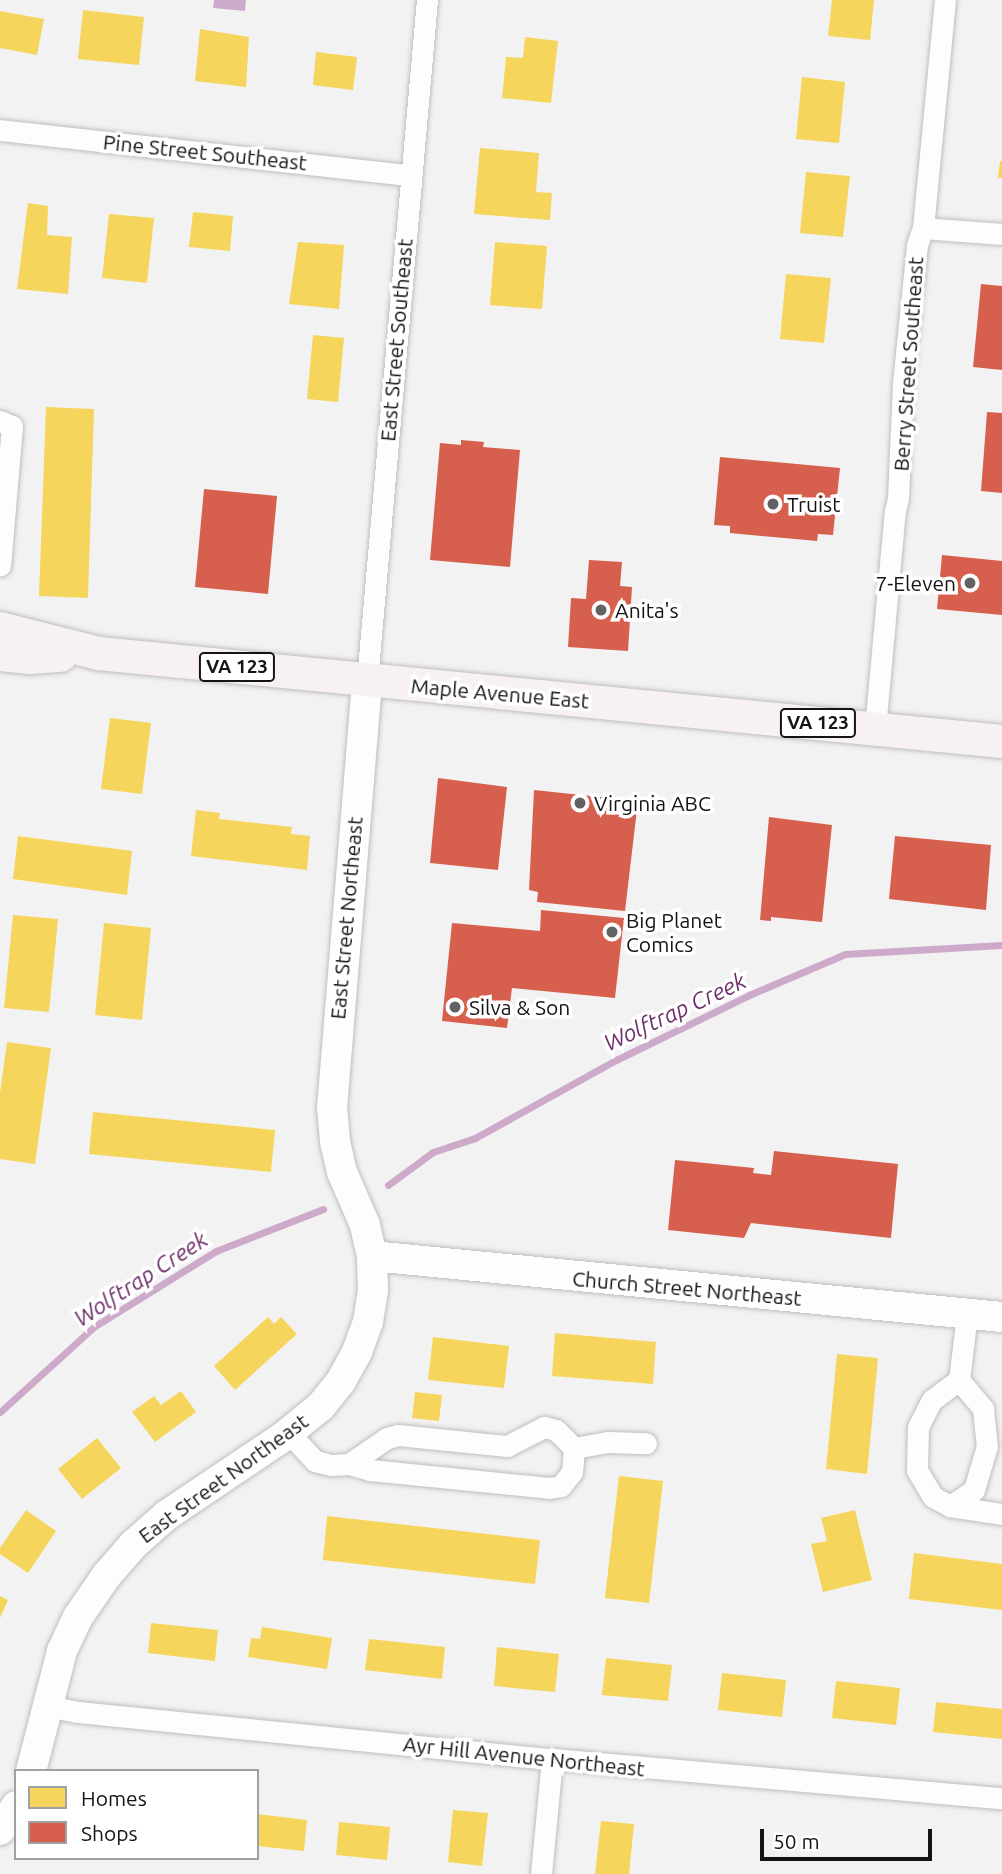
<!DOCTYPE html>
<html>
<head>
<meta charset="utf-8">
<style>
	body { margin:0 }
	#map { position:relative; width:1002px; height:1874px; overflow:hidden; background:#f3f2f3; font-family:Ubuntu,sans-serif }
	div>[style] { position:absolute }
	.water>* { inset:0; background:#cda9ca }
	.homes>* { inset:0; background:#f6d55c }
	.shops>* { inset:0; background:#d6604d }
	.stream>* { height:7px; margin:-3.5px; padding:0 3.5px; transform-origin:3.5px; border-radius:3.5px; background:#cda9ca }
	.roads { filter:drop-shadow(0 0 2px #bfbebf) drop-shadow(0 0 2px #bfbebf) }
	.street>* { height:21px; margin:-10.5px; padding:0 10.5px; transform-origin:10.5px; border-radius:10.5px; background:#fdfdfd }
	.secondary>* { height:30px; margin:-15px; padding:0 15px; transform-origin:15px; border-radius:15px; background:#fdfdfd }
	.primary>* { height:33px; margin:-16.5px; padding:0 16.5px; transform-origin:16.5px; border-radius:16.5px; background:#f7f1f6 }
	.dots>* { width:19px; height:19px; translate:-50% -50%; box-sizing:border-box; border:4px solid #fff; border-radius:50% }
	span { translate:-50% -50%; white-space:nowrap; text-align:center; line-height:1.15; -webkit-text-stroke:7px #fff; paint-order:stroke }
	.shield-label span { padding:2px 5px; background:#fff; border:2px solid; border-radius:5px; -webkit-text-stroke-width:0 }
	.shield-label { font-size:19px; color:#151414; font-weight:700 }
	.street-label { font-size:21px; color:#151414 }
	.poi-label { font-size:21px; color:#151414 }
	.left { translate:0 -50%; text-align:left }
	.right { translate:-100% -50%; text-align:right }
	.water-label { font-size:23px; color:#6c2f69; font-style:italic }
	.legend { position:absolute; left:14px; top:1769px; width:245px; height:91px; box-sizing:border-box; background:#fff; border:2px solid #a1a1a1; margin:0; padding:9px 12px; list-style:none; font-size:21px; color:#151414 }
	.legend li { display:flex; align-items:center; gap:14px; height:35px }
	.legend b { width:35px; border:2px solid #a1a1a1 }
	.scale { position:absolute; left:760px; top:1829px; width:172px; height:32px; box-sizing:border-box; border:4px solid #151414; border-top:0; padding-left:9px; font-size:21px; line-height:24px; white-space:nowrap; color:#151414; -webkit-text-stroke:5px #fff; paint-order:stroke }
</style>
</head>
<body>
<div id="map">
	<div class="water">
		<i style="clip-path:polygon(214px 0,246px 0,245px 11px,213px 8px)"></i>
	</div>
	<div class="homes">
		<i style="clip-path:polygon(832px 0,874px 0,870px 40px,828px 36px)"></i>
		<i style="clip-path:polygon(83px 10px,144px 17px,139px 65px,78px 59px)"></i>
		<i style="clip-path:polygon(0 11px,44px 19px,37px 55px,0 48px)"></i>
		<i style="clip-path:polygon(200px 29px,249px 37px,246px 87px,195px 81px)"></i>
		<i style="clip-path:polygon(525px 37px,558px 41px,551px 103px,502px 98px,506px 57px,523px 58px)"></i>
		<i style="clip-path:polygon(316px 52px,357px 57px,353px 90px,313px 85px)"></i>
		<i style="clip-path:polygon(802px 77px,845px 82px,839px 143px,796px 139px)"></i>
		<i style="clip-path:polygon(480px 148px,539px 153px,536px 192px,552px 193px,550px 220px,474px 214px)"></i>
		<i style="clip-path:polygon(1000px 161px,1002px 161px,1002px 178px,998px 178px)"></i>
		<i style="clip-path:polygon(806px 172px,850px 176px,843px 237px,800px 233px)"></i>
		<i style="clip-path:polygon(28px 203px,48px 206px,47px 235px,72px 237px,68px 294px,17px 289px)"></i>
		<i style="clip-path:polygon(193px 212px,233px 216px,230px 251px,189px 247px)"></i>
		<i style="clip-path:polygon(109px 214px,154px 218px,147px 283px,102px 278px)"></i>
		<i style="clip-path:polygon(298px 242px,344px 245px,339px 309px,289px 304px)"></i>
		<i style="clip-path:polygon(495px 242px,547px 246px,542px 309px,490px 305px)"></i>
		<i style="clip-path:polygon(786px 274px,831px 278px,824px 343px,780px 339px)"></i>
		<i style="clip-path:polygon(313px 335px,344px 338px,338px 402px,307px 399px)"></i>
		<i style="clip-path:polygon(46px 407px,94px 409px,88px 598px,39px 596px)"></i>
		<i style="clip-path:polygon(110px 718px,151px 723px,142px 794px,101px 789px)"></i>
		<i style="clip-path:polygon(196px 810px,220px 813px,219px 819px,292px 827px,291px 834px,310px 836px,307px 870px,191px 856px)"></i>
		<i style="clip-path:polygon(18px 836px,132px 851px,127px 895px,13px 879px)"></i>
		<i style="clip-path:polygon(13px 915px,58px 919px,49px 1012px,4px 1008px)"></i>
		<i style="clip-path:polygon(104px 923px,151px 928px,142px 1020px,95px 1015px)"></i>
		<i style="clip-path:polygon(7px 1042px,51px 1048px,35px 1164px,0 1159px,0 1093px)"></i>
		<i style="clip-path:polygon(93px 1112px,275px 1130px,271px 1172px,89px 1154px)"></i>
		<i style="clip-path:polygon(268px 1317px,274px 1324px,281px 1317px,297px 1334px,235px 1390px,214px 1366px)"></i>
		<i style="clip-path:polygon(555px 1333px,656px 1342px,653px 1384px,552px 1376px)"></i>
		<i style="clip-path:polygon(433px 1337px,509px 1346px,504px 1388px,428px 1380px)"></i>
		<i style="clip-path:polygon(837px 1354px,878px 1358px,867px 1474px,826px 1469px)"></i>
		<i style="clip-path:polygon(181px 1391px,196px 1412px,155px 1442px,132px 1412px,154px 1396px,161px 1405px)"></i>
		<i style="clip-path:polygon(415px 1392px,442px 1395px,439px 1421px,412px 1418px)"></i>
		<i style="clip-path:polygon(97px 1438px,121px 1468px,82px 1499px,58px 1469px)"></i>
		<i style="clip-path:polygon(619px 1476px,663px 1481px,649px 1603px,605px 1598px)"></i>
		<i style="clip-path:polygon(26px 1510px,56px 1531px,28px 1573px,0 1554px,0 1548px)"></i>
		<i style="clip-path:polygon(855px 1510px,872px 1580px,823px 1592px,811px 1544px,827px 1541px,821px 1518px)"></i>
		<i style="clip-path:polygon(327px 1516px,540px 1540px,535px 1584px,323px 1560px)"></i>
		<i style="clip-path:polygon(914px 1553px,1002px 1564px,1002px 1610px,909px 1599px)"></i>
		<i style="clip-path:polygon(0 1596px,8px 1600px,0 1618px)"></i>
		<i style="clip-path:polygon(151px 1623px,218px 1630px,215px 1661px,148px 1653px)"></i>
		<i style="clip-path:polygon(262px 1627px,332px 1638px,327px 1669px,248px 1657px,251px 1638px,260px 1639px)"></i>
		<i style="clip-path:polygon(369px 1639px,445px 1647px,442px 1679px,365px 1670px)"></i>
		<i style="clip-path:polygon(497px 1647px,559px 1654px,555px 1692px,494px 1686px)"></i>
		<i style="clip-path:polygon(606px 1658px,672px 1665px,668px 1701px,602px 1695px)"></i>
		<i style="clip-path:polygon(722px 1673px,786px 1680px,782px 1717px,718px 1710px)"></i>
		<i style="clip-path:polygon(836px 1681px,900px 1688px,896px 1725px,832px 1718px)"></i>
		<i style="clip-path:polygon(936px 1702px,1002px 1709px,1002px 1739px,933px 1732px)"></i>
		<i style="clip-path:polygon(453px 1810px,488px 1813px,482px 1866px,448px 1862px)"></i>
		<i style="clip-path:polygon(257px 1814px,307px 1820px,304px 1851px,257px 1846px)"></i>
		<i style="clip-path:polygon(601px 1821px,634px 1824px,629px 1874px,595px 1874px)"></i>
		<i style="clip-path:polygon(339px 1822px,390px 1827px,387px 1860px,336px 1855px)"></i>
	</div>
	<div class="shops">
		<i style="clip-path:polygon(981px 284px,1002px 286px,1002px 370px,973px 367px)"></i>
		<i style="clip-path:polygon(987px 412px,1002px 413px,1002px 493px,981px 491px)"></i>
		<i style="clip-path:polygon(461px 440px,484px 442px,483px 447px,520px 450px,510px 567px,430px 560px,440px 443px,461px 445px)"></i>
		<i style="clip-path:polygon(720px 457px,840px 468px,833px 535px,818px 534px,817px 541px,730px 533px,730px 526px,714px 525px)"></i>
		<i style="clip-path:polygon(204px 489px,277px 496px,268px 594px,195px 587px)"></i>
		<i style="clip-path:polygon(942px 555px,1002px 561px,1002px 615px,937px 609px)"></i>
		<i style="clip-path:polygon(589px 560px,622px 562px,620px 586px,632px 587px,628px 651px,568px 647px,571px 598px,586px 599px)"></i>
		<i style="clip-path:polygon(438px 778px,507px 787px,498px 870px,430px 863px)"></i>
		<i style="clip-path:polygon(534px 790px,638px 801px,625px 911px,537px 902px,538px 892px,529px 890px)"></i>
		<i style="clip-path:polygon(769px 817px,832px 825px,822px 922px,771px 917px,771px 921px,760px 920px)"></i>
		<i style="clip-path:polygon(895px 836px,991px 845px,986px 910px,889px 899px)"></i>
		<i style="clip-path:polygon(541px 910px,624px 918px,615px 998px,512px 988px,507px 1028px,442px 1021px,452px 923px,540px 931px)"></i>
		<i style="clip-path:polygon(774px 1151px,898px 1164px,891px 1238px,751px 1223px,744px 1238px,668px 1230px,675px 1160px,754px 1168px,753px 1173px,771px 1175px)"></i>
	</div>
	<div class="stream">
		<i style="left:388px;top:1185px;width:56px;rotate:-36.3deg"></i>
		<i style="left:433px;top:1152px;width:44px;rotate:-18.4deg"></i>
		<i style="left:475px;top:1138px;width:161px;rotate:-29deg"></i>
		<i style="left:616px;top:1060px;width:148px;rotate:-26deg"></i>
		<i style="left:749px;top:995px;width:104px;rotate:-23.1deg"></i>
		<i style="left:845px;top:954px;width:157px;rotate:-3.3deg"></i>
		<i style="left:0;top:1412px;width:128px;rotate:-42.2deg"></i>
		<i style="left:95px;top:1326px;width:142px;rotate:-31.8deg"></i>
		<i style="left:216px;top:1251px;width:115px;rotate:-21.4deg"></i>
	</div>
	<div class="roads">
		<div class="street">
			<i style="left:0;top:130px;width:412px;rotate:6.3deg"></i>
			<i style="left:923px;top:228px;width:79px;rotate:4.3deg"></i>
			<i style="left:0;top:421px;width:13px;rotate:23deg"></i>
			<i style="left:12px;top:426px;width:140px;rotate:94.9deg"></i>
			<i style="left:367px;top:680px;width:683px;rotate:-84.96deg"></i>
			<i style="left:875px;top:729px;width:219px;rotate:-84.8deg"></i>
			<i style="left:895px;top:511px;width:13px;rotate:-77deg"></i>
			<i style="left:898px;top:498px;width:115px;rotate:-87.5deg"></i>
			<i style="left:903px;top:383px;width:139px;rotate:-84.2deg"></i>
			<i style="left:917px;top:245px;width:18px;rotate:-71deg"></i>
			<i style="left:923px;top:228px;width:229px;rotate:-84.5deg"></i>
			<i style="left:959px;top:1380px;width:38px;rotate:50deg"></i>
			<i style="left:983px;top:1409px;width:37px;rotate:84deg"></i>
			<i style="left:987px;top:1446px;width:46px;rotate:106.5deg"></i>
			<i style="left:974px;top:1490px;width:29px;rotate:146deg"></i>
			<i style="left:950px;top:1506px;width:19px;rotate:-152deg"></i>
			<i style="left:933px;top:1497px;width:31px;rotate:-121deg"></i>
			<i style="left:917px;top:1470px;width:43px;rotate:-88.7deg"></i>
			<i style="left:918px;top:1427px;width:30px;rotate:-63deg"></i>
			<i style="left:932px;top:1400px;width:34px;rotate:-37deg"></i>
			<i style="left:959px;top:1380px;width:66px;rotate:-83.1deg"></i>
			<i style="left:289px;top:1433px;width:38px;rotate:47deg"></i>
			<i style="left:315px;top:1461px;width:16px;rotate:14deg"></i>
			<i style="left:331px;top:1465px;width:18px;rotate:-3deg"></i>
			<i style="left:349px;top:1464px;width:46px;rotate:-34.4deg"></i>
			<i style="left:387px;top:1438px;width:11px;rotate:-15deg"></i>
			<i style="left:398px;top:1435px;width:110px;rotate:5.8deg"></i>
			<i style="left:507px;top:1446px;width:42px;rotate:-27.2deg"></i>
			<i style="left:544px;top:1427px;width:12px;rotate:14deg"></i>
			<i style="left:556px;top:1430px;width:25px;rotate:45deg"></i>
			<i style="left:574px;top:1448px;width:35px;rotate:-10deg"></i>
			<i style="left:608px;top:1442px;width:38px;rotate:2deg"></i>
			<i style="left:349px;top:1464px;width:22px;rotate:16deg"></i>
			<i style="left:370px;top:1470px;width:180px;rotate:5.7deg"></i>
			<i style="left:549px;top:1488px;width:12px;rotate:-9deg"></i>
			<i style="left:561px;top:1486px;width:18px;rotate:-52deg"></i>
			<i style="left:572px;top:1472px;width:24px;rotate:-85deg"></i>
			<i style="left:950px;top:1506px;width:53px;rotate:8.7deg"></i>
			<i style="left:47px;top:1706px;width:32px;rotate:11deg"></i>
			<i style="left:78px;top:1712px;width:476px;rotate:5.7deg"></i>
			<i style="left:552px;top:1759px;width:452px;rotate:5deg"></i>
			<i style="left:541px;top:1874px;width:116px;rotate:-84.5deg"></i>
		</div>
		<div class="secondary">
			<i style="left:372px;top:1256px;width:633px;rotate:5.53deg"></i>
			<i style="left:31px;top:1771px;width:124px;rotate:-75.5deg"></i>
			<i style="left:62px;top:1651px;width:38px;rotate:-65deg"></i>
			<i style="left:78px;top:1617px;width:51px;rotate:-55.4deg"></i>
			<i style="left:107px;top:1575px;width:40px;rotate:-49deg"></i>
			<i style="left:133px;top:1545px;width:45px;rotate:-41.4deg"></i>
			<i style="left:167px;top:1515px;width:140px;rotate:-33.9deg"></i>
			<i style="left:283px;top:1437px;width:49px;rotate:-39.2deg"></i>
			<i style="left:321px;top:1406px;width:32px;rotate:-51deg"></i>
			<i style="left:341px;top:1381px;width:33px;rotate:-61deg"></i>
			<i style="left:357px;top:1352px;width:32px;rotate:-70deg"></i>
			<i style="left:368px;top:1322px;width:32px;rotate:-81deg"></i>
			<i style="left:373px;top:1290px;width:34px;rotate:-92deg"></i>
			<i style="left:372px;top:1256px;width:32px;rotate:-103deg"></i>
			<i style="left:365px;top:1225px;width:58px;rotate:-113.5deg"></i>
			<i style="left:342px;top:1172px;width:32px;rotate:-103deg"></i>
			<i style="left:335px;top:1141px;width:33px;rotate:-95deg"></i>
			<i style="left:332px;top:1108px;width:429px;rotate:-85.3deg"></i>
			<i style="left:0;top:1830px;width:29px;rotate:-56deg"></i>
		</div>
		<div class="primary">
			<i style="left:0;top:628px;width:101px;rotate:14.3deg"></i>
			<i style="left:98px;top:653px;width:908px;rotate:5.56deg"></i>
			<i style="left:0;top:654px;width:30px;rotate:6deg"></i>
			<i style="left:30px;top:657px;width:30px;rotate:-4deg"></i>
		</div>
	</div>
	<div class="dots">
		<i style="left:773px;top:504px;background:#636262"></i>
		<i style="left:970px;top:583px;background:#636262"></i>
		<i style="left:601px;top:610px;background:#636262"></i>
		<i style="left:580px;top:803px;background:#636262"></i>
		<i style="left:612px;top:932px;background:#636262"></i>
		<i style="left:455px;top:1007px;background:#636262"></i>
	</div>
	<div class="shield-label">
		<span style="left:237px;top:667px">VA 123</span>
		<span style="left:818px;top:723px">VA 123</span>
	</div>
	<div class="street-label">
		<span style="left:205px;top:152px;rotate:6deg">Pine Street Southeast</span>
		<span style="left:396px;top:340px;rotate:-85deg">East Street Southeast</span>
		<span style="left:908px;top:364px;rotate:-86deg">Berry Street Southeast</span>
		<span style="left:500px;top:693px;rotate:5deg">Maple Avenue East</span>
		<span style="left:346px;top:918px;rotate:-85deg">East Street Northeast</span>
		<span style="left:687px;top:1288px;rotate:5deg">Church Street Northeast</span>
		<span style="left:223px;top:1478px;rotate:-36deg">East Street Northeast</span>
		<span style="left:524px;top:1756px;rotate:6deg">Ayr Hill Avenue Northeast</span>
	</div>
	<div class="poi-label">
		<span class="left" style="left:787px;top:504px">Truist</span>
		<span class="right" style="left:956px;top:583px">7-Eleven</span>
		<span class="left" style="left:615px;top:610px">Anita's</span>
		<span class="left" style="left:594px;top:803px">Virginia ABC</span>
		<span class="left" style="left:626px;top:932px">Big Planet<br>Comics</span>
		<span class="left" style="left:469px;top:1007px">Silva &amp; Son</span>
	</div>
	<div class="water-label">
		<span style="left:675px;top:1012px;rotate:-25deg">Wolftrap Creek</span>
		<span style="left:141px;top:1279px;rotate:-33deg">Wolftrap Creek</span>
	</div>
	<ul class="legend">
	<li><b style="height:19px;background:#f6d55c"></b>Homes</li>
	<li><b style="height:19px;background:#d6604d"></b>Shops</li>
	</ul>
	<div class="scale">50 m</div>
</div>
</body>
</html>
